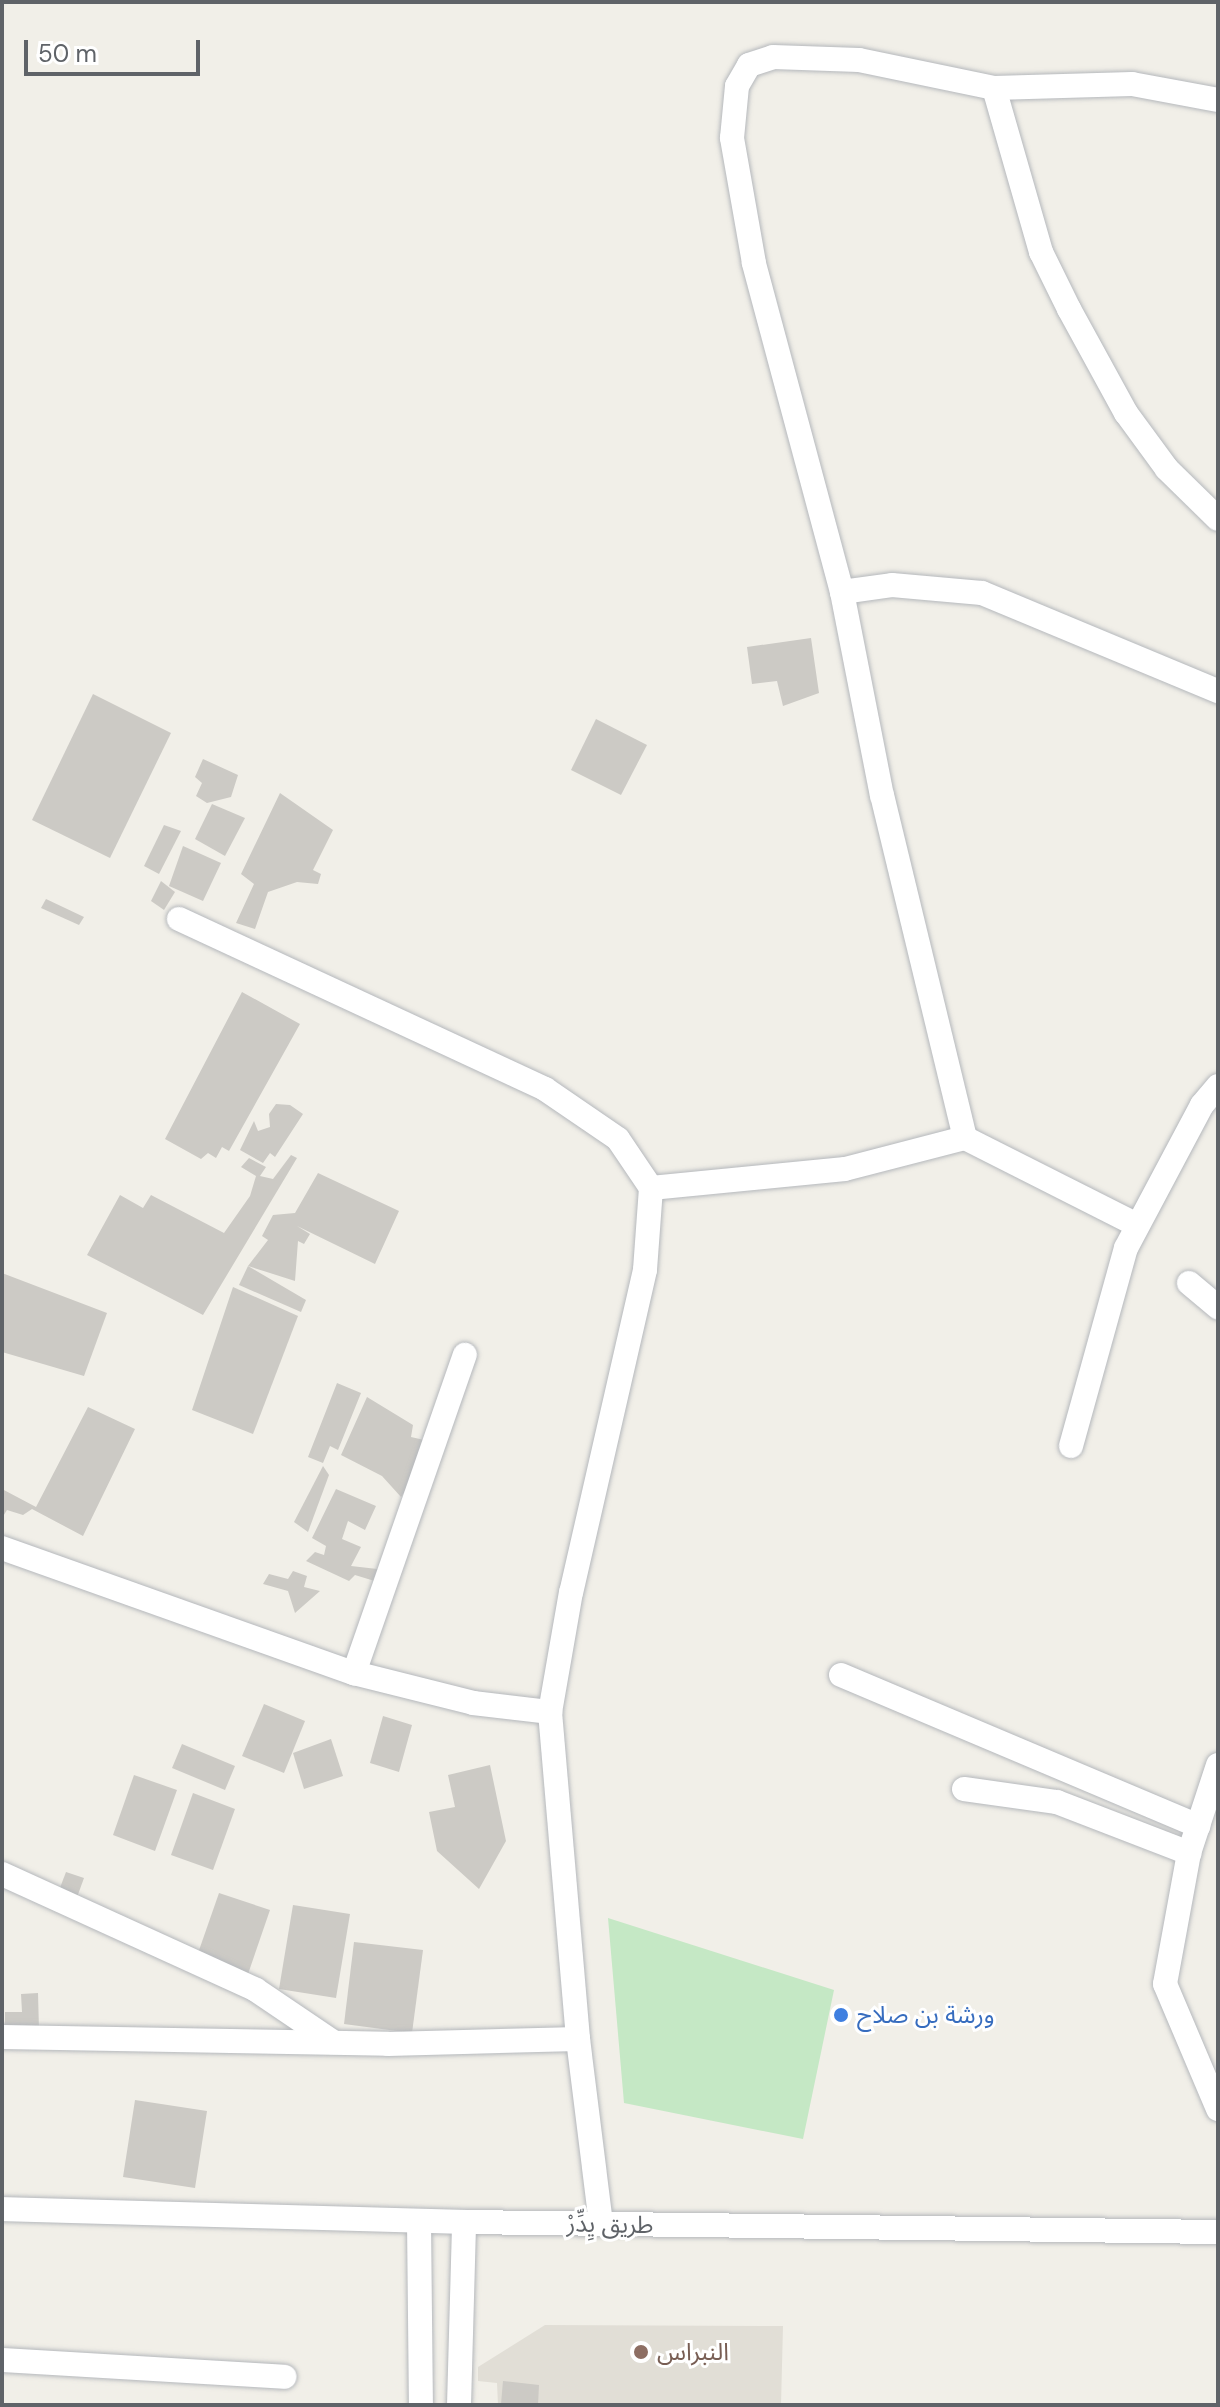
<!DOCTYPE html>
<html>
<head>
<meta charset="utf-8">
<style>
	body { margin:0 }
	#map { position:relative; width:1220px; height:2407px; overflow:hidden; background:#f1efe8; font-family:"DM Sans","Noto Sans Arabic",sans-serif }
	div>[style] { position:absolute }
	.education>* { inset:0; background:#e1ded6 }
	.green>* { inset:0; background:#c5e8c5 }
	.building>* { inset:0; background:#cccac5 }
	.roads { filter:drop-shadow(0 0 2px #b5b8bc) drop-shadow(0 0 2px #b5b8bc) }
	.minor>* { height:24px; margin:-12px; padding:0 12px; transform-origin:12px; border-radius:12px; background:#fff }
	.dots>* { width:22px; height:22px; translate:-50% -50%; box-sizing:border-box; border:4px solid #fff; border-radius:50% }
	span { translate:-50% -50%; white-space:nowrap; text-align:center; line-height:1.15; -webkit-text-stroke:6px #fff; paint-order:stroke }
	.shop-label { font-size:24px; color:#366cbe }
	.left { translate:0 -50%; text-align:left }
	.street-label { font-size:24px; color:#5f6368 }
	.education-label { font-size:24px; color:#785e54 }
	.frame { position:absolute; inset:0; border:4px solid #5f6368; pointer-events:none }
	.scale { position:absolute; left:24px; top:40px; width:176px; height:36px; box-sizing:border-box; border:4px solid #5f6368; border-top:0; padding-left:10px; font-size:24px; line-height:28px; white-space:nowrap; color:#5f6368; -webkit-text-stroke:6px #fff; paint-order:stroke }
</style>
</head>
<body>
<div id="map">
	<div class="education">
		<i style="clip-path:polygon(545px 2325px,783px 2326px,781px 2405px,498px 2405px,497px 2383px,478px 2381px,478px 2367px)"></i>
	</div>
	<div class="green">
		<i style="clip-path:polygon(608px 1918px,834px 1990px,803px 2139px,624px 2103px)"></i>
	</div>
	<div class="building">
		<i style="clip-path:polygon(811px 638px,819px 693px,783px 706px,777px 681px,752px 684px,747px 647px)"></i>
		<i style="clip-path:polygon(93px 694px,171px 733px,110px 858px,32px 820px)"></i>
		<i style="clip-path:polygon(596px 719px,647px 745px,621px 795px,571px 770px)"></i>
		<i style="clip-path:polygon(203px 759px,238px 775px,231px 797px,207px 803px,196px 796px,202px 783px,195px 777px)"></i>
		<i style="clip-path:polygon(280px 793px,333px 830px,313px 870px,321px 874px,318px 884px,297px 882px,268px 892px,255px 929px,236px 923px,254px 884px,241px 874px)"></i>
		<i style="clip-path:polygon(212px 804px,245px 818px,225px 856px,195px 839px)"></i>
		<i style="clip-path:polygon(164px 825px,181px 831px,159px 874px,144px 866px)"></i>
		<i style="clip-path:polygon(183px 846px,221px 863px,203px 901px,169px 886px)"></i>
		<i style="clip-path:polygon(161px 881px,175px 892px,164px 910px,151px 901px)"></i>
		<i style="clip-path:polygon(46px 899px,84px 917px,79px 925px,41px 908px)"></i>
		<i style="clip-path:polygon(242px 992px,300px 1024px,229px 1151px,222px 1147px,216px 1158px,208px 1153px,201px 1159px,165px 1139px)"></i>
		<i style="clip-path:polygon(276px 1104px,290px 1105px,303px 1114px,275px 1157px,270px 1153px,263px 1163px,240px 1150px,254px 1121px,258px 1131px,270px 1127px,269px 1114px)"></i>
		<i style="clip-path:polygon(291px 1155px,297px 1158px,203px 1315px,87px 1255px,120px 1195px,143px 1208px,151px 1195px,224px 1233px,250px 1196px,256px 1176px,241px 1167px,249px 1158px,266px 1167px,260px 1176px,273px 1179px)"></i>
		<i style="clip-path:polygon(318px 1173px,399px 1211px,375px 1264px,297px 1226px,310px 1234px,304px 1244px,298px 1241px,295px 1281px,248px 1266px,268px 1240px,262px 1236px,273px 1215px,295px 1213px)"></i>
		<i style="clip-path:polygon(248px 1266px,306px 1300px,301px 1312px,239px 1285px)"></i>
		<i style="clip-path:polygon(2px 1273px,107px 1313px,84px 1376px,2px 1352px)"></i>
		<i style="clip-path:polygon(233px 1287px,298px 1316px,253px 1434px,192px 1410px)"></i>
		<i style="clip-path:polygon(337px 1383px,361px 1393px,338px 1450px,330px 1446px,323px 1463px,308px 1457px)"></i>
		<i style="clip-path:polygon(367px 1397px,413px 1425px,411px 1437px,424px 1440px,417px 1473px,401px 1497px,382px 1476px,341px 1455px)"></i>
		<i style="clip-path:polygon(88px 1407px,135px 1429px,83px 1536px,32px 1509px,23px 1515px,7px 1510px,2px 1518px,2px 1489px,36px 1507px)"></i>
		<i style="clip-path:polygon(323px 1466px,329px 1475px,308px 1532px,294px 1522px)"></i>
		<i style="clip-path:polygon(336px 1489px,376px 1506px,365px 1530px,348px 1521px,342px 1539px,361px 1547px,351px 1566px,386px 1570px,381px 1583px,355px 1575px,349px 1581px,306px 1561px,315px 1552px,324px 1555px,326px 1546px,312px 1538px)"></i>
		<i style="clip-path:polygon(293px 1571px,307px 1576px,304px 1587px,320px 1591px,295px 1613px,288px 1591px,263px 1584px,269px 1574px,288px 1579px)"></i>
		<i style="clip-path:polygon(264px 1704px,305px 1721px,284px 1773px,242px 1756px)"></i>
		<i style="clip-path:polygon(383px 1716px,412px 1725px,399px 1772px,370px 1763px)"></i>
		<i style="clip-path:polygon(331px 1739px,343px 1776px,304px 1789px,293px 1753px)"></i>
		<i style="clip-path:polygon(182px 1744px,235px 1766px,225px 1790px,172px 1768px)"></i>
		<i style="clip-path:polygon(490px 1765px,506px 1841px,479px 1889px,437px 1851px,429px 1812px,455px 1807px,448px 1775px)"></i>
		<i style="clip-path:polygon(134px 1775px,177px 1790px,155px 1851px,113px 1835px)"></i>
		<i style="clip-path:polygon(193px 1793px,235px 1809px,213px 1870px,171px 1855px)"></i>
		<i style="clip-path:polygon(66px 1872px,84px 1878px,76px 1900px,58px 1893px)"></i>
		<i style="clip-path:polygon(219px 1893px,270px 1910px,248px 1974px,197px 1956px)"></i>
		<i style="clip-path:polygon(293px 1905px,350px 1914px,336px 1998px,279px 1989px)"></i>
		<i style="clip-path:polygon(354px 1942px,423px 1950px,412px 2033px,344px 2024px)"></i>
		<i style="clip-path:polygon(38px 1993px,39px 2030px,5px 2031px,5px 2012px,22px 2012px,21px 1994px)"></i>
		<i style="clip-path:polygon(135px 2100px,207px 2111px,195px 2188px,123px 2177px)"></i>
		<i style="clip-path:polygon(503px 2381px,539px 2385px,538px 2405px,501px 2404px)"></i>
	</div>
	<div class="roads">
		<div class="minor">
			<i style="left:994px;top:88px;width:138px;rotate:-1.7deg"></i>
			<i style="left:1132px;top:84px;width:87px;rotate:10.5deg"></i>
			<i style="left:842px;top:592px;width:50px;rotate:-8deg"></i>
			<i style="left:892px;top:585px;width:90px;rotate:5.1deg"></i>
			<i style="left:982px;top:593px;width:256px;rotate:22.6deg"></i>
			<i style="left:179px;top:919px;width:404px;rotate:24.9deg"></i>
			<i style="left:545px;top:1089px;width:88px;rotate:34.4deg"></i>
			<i style="left:618px;top:1139px;width:59px;rotate:56deg"></i>
			<i style="left:651px;top:1188px;width:82px;rotate:94.2deg"></i>
			<i style="left:645px;top:1270px;width:330px;rotate:102.9deg"></i>
			<i style="left:571px;top:1592px;width:122px;rotate:99.9deg"></i>
			<i style="left:550px;top:1712px;width:328px;rotate:85.1deg"></i>
			<i style="left:578px;top:2039px;width:186px;rotate:82.9deg"></i>
			<i style="left:965px;top:1138px;width:352px;rotate:-103.6deg"></i>
			<i style="left:882px;top:796px;width:208px;rotate:-101.1deg"></i>
			<i style="left:842px;top:592px;width:341px;rotate:-105deg"></i>
			<i style="left:754px;top:263px;width:127px;rotate:-100deg"></i>
			<i style="left:732px;top:138px;width:52px;rotate:-84.5deg"></i>
			<i style="left:737px;top:86px;width:24px;rotate:-60deg"></i>
			<i style="left:749px;top:65px;width:25px;rotate:-18deg"></i>
			<i style="left:773px;top:57px;width:86px;rotate:2deg"></i>
			<i style="left:859px;top:60px;width:138px;rotate:11.7deg"></i>
			<i style="left:994px;top:88px;width:171px;rotate:74deg"></i>
			<i style="left:1041px;top:252px;width:64px;rotate:63.8deg"></i>
			<i style="left:1069px;top:309px;width:119px;rotate:61.3deg"></i>
			<i style="left:1126px;top:413px;width:69px;rotate:53.8deg"></i>
			<i style="left:1167px;top:469px;width:71px;rotate:44.4deg"></i>
			<i style="left:651px;top:1188px;width:195px;rotate:-5.6deg"></i>
			<i style="left:845px;top:1169px;width:124px;rotate:-14.5deg"></i>
			<i style="left:965px;top:1138px;width:193px;rotate:26.8deg"></i>
			<i style="left:1189px;top:1283px;width:38px;rotate:40deg"></i>
			<i style="left:1071px;top:1446px;width:205px;rotate:-74.5deg"></i>
			<i style="left:1126px;top:1248px;width:162px;rotate:-62deg"></i>
			<i style="left:1202px;top:1105px;width:25px;rotate:-50deg"></i>
			<i style="left:2px;top:1548px;width:374px;rotate:19.6deg"></i>
			<i style="left:354px;top:1673px;width:123px;rotate:14.1deg"></i>
			<i style="left:473px;top:1703px;width:78px;rotate:6.7deg"></i>
			<i style="left:354px;top:1673px;width:337px;rotate:-70.8deg"></i>
			<i style="left:841px;top:1675px;width:388px;rotate:22.9deg"></i>
			<i style="left:1218px;top:1765px;width:93px;rotate:108.2deg"></i>
			<i style="left:1189px;top:1853px;width:133px;rotate:100.4deg"></i>
			<i style="left:1165px;top:1984px;width:136px;rotate:67deg"></i>
			<i style="left:964px;top:1789px;width:94px;rotate:8deg"></i>
			<i style="left:1057px;top:1802px;width:142px;rotate:21.1deg"></i>
			<i style="left:2px;top:1874px;width:279px;rotate:24.5deg"></i>
			<i style="left:256px;top:1990px;width:93px;rotate:34deg"></i>
			<i style="left:2px;top:2037px;width:386px;rotate:1deg"></i>
			<i style="left:388px;top:2044px;width:190px;rotate:-1.5deg"></i>
			<i style="left:2px;top:2209px;width:462px;rotate:1.6deg"></i>
			<i style="left:464px;top:2222px;width:754px;rotate:0.76deg"></i>
			<i style="left:419px;top:2221px;width:184px;rotate:89.4deg"></i>
			<i style="left:2px;top:2360px;width:283px;rotate:3.4deg"></i>
			<i style="left:459px;top:2405px;width:183px;rotate:-88.4deg"></i>
		</div>
	</div>
	<div class="dots">
		<i style="left:841px;top:2015px;background:#3f7fe0"></i>
		<i style="left:641px;top:2352px;background:#8d6e63"></i>
	</div>
	<div class="shop-label">
		<span class="left" style="left:857px;top:2015px">ورشة بن صلاح</span>
	</div>
	<div class="street-label">
		<span style="left:610px;top:2224px;rotate:1deg">طريق يِدِّرْ</span>
	</div>
	<div class="education-label">
		<span class="left" style="left:657px;top:2352px">النبراس</span>
	</div>
	<div class="frame"></div>
	<div class="scale">50 m</div>
</div>
</body>
</html>
